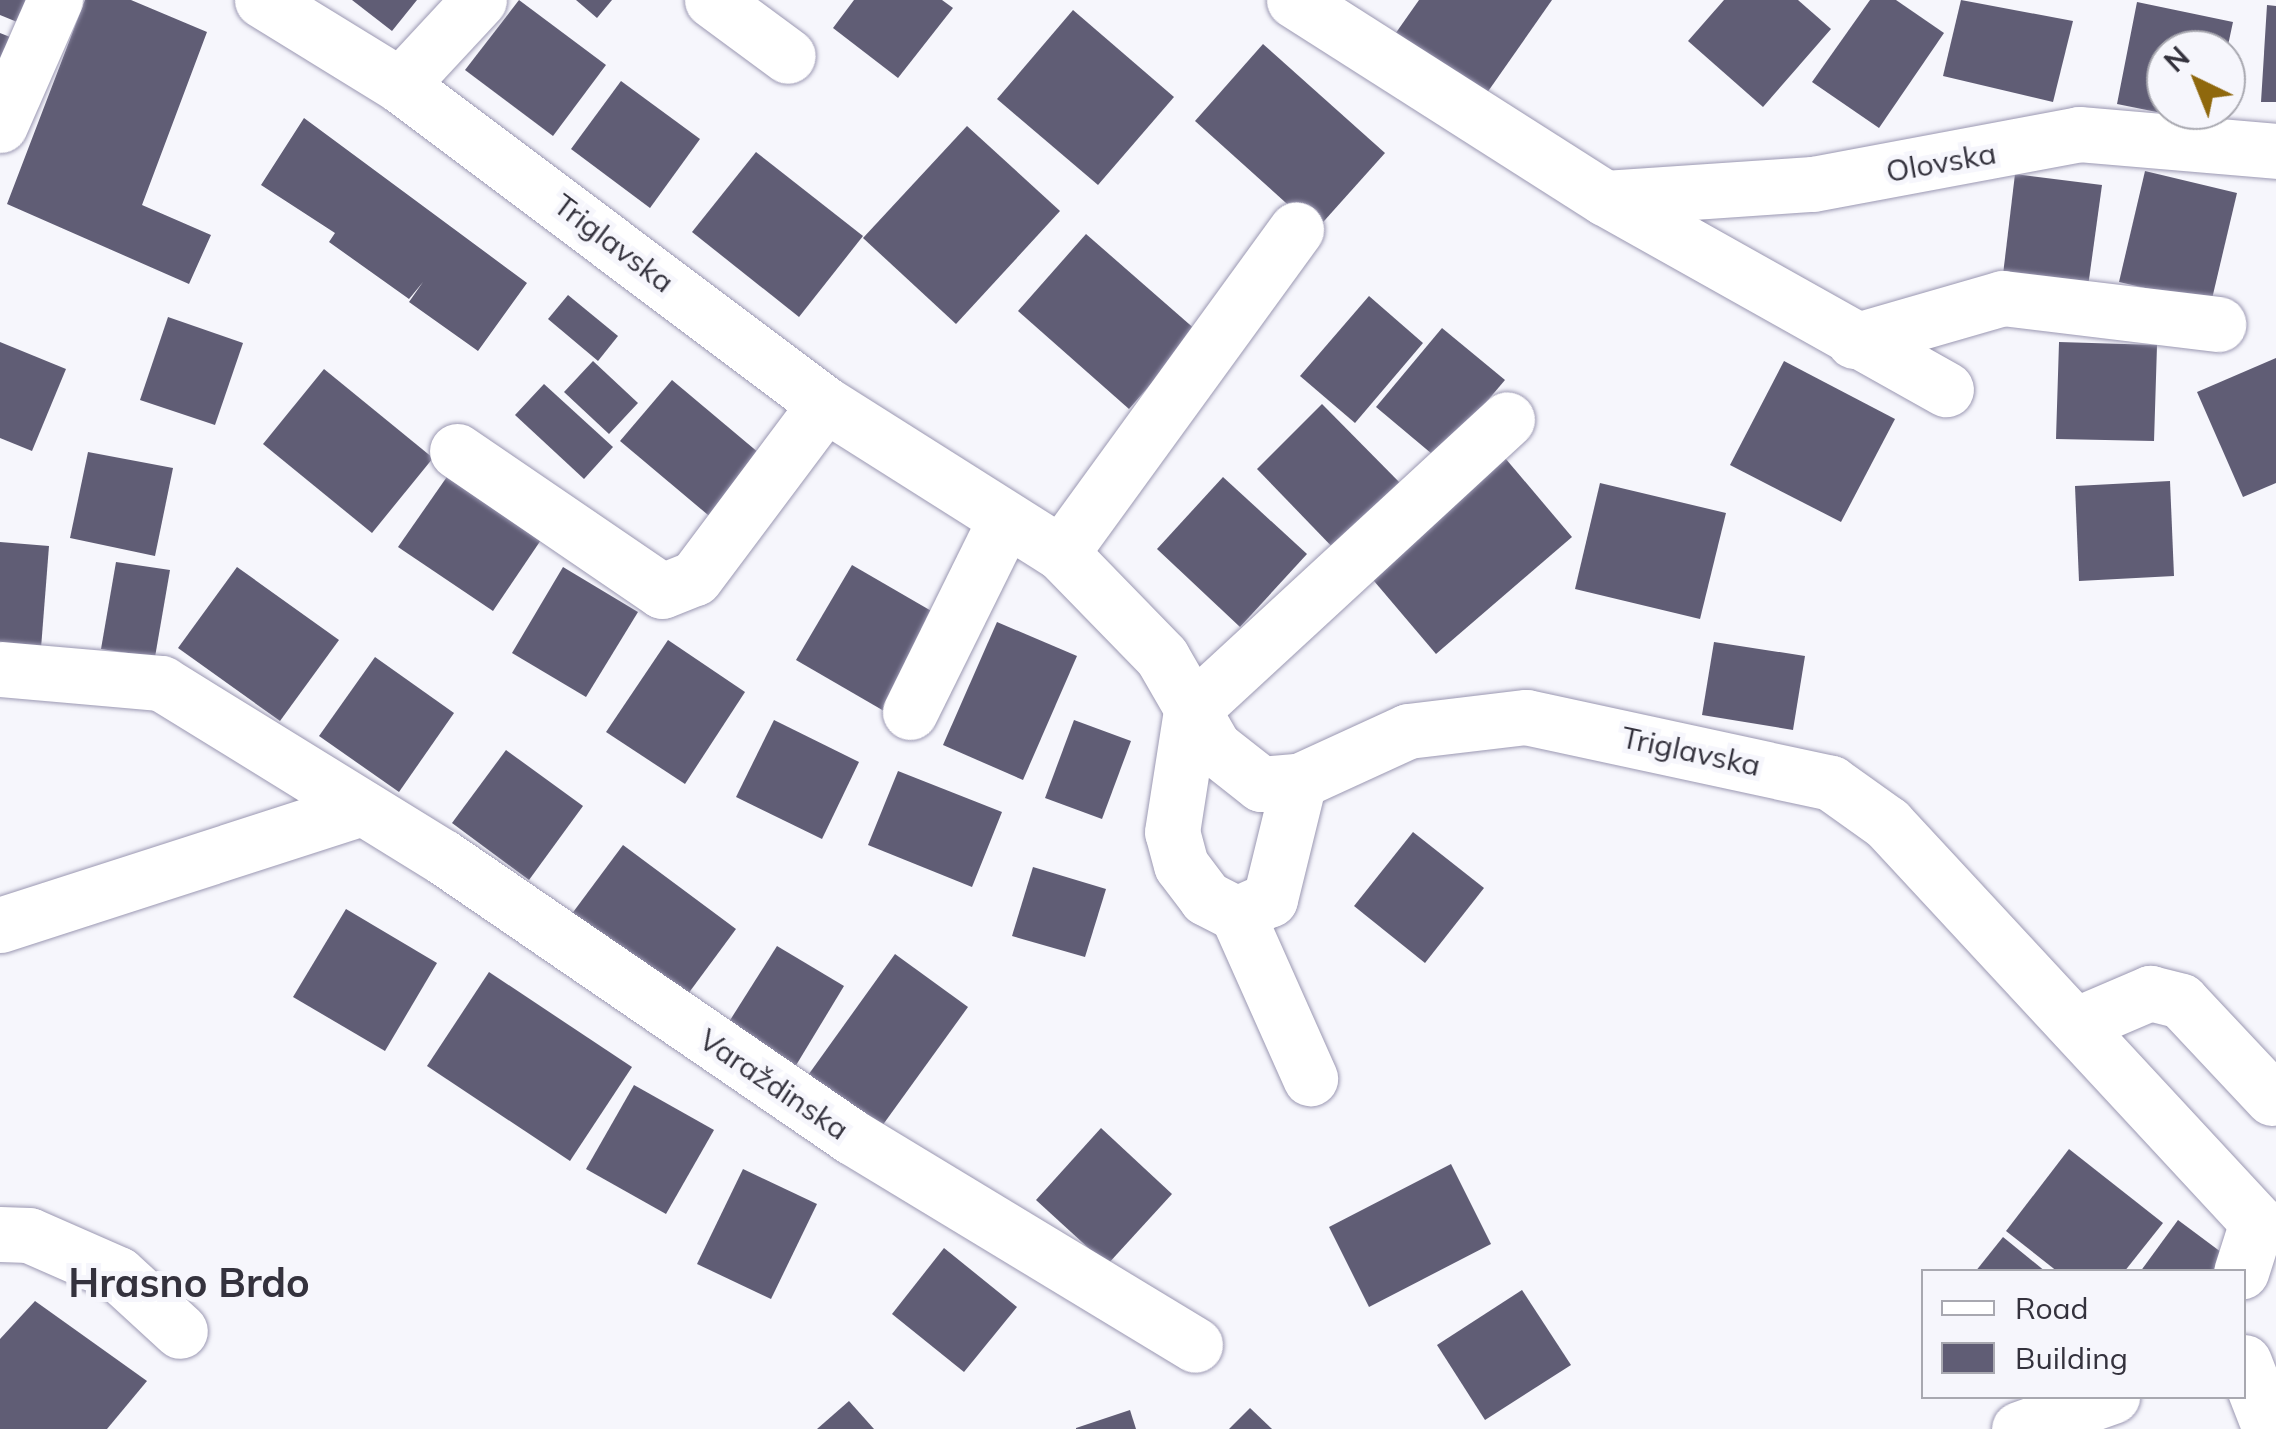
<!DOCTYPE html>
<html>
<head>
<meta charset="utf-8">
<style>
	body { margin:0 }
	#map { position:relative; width:2276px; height:1429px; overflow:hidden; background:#f6f6fc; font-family:Mulish,sans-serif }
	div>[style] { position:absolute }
	.building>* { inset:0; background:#605d75 }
	.roads { filter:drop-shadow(0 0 2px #9b98b2) drop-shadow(0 0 2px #9b98b2) }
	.minor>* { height:55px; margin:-27.5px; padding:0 27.5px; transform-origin:27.5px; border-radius:27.5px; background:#fff }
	span { translate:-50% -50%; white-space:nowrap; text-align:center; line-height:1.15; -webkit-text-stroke:10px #f6f6fc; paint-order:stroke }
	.street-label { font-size:30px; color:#34323d }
	.district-label { font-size:40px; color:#34323d; font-weight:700 }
	.legend { position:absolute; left:1921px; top:1269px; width:325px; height:130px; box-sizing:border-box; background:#f6f6fc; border:2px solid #a8a8b0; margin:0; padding:12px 18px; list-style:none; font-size:30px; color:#34323d }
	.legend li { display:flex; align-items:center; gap:20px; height:50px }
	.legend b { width:50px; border:2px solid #a8a8b0 }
	.north { position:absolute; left:2146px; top:30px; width:100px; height:100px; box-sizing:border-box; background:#f6f6fc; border:2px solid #a8a8b0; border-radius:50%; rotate:317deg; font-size:28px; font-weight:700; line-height:40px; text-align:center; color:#34323d }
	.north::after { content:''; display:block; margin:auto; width:35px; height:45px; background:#8f680d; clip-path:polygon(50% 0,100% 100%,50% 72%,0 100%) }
</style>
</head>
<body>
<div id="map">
	<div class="building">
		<i style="clip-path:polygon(0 0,38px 0,27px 26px,0 15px)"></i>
		<i style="clip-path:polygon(85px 0,131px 0,207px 32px,142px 205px,211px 235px,189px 284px,7px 204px)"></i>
		<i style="clip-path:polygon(352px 0,417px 0,392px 31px)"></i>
		<i style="clip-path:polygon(519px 0,606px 65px,553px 136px,465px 70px)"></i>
		<i style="clip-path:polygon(576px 0,612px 0,597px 18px)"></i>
		<i style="clip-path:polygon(854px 0,942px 0,953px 8px,898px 78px,833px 28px)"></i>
		<i style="clip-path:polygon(1419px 0,1552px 0,1482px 100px,1393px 37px)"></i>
		<i style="clip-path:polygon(1724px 0,1798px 0,1831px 29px,1763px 107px,1688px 41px)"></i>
		<i style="clip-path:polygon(1870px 0,1896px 0,1944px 33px,1879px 128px,1812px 82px)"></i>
		<i style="clip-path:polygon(1961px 0,2073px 21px,2053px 102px,1943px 76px)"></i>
		<i style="clip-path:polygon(2137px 2px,2233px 22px,2227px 50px,2166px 50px,2166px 110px,2214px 110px,2211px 123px,2117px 104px)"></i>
		<i style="clip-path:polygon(2267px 5px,2276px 6px,2276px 102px,2261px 102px)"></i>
		<i style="clip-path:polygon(1073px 10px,1174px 97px,1098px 185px,997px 99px)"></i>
		<i style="clip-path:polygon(0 33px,15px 39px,0 73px)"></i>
		<i style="clip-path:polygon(1263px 44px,1385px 153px,1316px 230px,1195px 121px)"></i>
		<i style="clip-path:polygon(621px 81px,700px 139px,650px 208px,571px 149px)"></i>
		<i style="clip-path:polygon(304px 118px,527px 283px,478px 351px,409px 302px,423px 282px,409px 299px,329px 242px,335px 233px,261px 185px)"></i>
		<i style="clip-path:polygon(967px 126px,1060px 211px,956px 324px,863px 238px)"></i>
		<i style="clip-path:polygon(756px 152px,863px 236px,799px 317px,692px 232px)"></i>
		<i style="clip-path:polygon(2145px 171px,2237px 193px,2211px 303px,2119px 282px)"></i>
		<i style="clip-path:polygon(2015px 174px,2102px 185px,2087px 294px,2002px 283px)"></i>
		<i style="clip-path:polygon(1086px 234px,1197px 331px,1129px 409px,1018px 311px)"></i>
		<i style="clip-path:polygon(568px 295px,618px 336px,598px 361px,548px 319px)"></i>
		<i style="clip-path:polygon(1369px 296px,1423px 343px,1355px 423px,1300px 376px)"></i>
		<i style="clip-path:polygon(168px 317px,243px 343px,215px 425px,140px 400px)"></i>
		<i style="clip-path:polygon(1442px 328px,1505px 380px,1438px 459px,1376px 407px)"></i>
		<i style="clip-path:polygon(0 342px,66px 369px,32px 451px,0 438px)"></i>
		<i style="clip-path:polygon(2059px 342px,2157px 345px,2154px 441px,2056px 439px)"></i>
		<i style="clip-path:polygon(2276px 358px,2276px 483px,2243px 497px,2197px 392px)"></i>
		<i style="clip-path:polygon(593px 361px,638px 403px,609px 434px,564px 392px)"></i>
		<i style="clip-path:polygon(1784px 361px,1895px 419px,1841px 522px,1730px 465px)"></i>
		<i style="clip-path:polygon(324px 369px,433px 458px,372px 533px,263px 444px)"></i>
		<i style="clip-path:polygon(672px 380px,766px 459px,714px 520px,620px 441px)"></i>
		<i style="clip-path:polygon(544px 384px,613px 447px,584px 479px,515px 415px)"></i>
		<i style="clip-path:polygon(1322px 404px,1406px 489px,1339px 554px,1257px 469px)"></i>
		<i style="clip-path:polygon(88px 452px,173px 468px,155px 556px,70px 538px)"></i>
		<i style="clip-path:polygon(1500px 452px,1572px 537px,1436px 654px,1363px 568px)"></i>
		<i style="clip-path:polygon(451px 471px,545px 534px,493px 611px,398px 547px)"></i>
		<i style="clip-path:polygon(1223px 477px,1307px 554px,1240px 627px,1157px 549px)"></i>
		<i style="clip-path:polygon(2170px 481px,2174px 576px,2079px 581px,2075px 486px)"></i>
		<i style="clip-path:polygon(1600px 483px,1726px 513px,1700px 619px,1575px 589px)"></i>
		<i style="clip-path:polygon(0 542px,49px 546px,41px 648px,0 645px)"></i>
		<i style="clip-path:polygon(116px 562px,170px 570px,155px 657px,101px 649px)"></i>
		<i style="clip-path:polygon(852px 565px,940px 616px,884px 711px,796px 660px)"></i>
		<i style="clip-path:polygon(237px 567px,339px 640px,280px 721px,178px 648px)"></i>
		<i style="clip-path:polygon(563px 567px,638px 612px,586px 697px,512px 653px)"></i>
		<i style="clip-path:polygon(997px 622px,1077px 656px,1023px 780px,943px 745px)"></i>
		<i style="clip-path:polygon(668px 640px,745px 692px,685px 784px,606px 732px)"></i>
		<i style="clip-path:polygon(1714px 642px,1805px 656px,1793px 730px,1702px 715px)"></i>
		<i style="clip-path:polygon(375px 657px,454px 713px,399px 792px,319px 736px)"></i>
		<i style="clip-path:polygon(774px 720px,859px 762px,822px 839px,736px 797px)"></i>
		<i style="clip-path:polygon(1074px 720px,1131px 741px,1102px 819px,1045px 798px)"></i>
		<i style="clip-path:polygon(506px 750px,583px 806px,529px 880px,452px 823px)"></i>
		<i style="clip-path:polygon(898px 771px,1002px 812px,972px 887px,868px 845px)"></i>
		<i style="clip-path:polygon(1413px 832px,1484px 888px,1425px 963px,1354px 906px)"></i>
		<i style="clip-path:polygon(623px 845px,736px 929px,685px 998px,571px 915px)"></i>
		<i style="clip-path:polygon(1033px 867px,1106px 889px,1085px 957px,1012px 936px)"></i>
		<i style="clip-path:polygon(346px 909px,437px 963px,385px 1051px,293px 997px)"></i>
		<i style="clip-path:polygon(777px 946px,844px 986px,795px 1067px,727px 1025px)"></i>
		<i style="clip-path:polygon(895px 954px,968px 1007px,869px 1144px,796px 1092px)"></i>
		<i style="clip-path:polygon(489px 972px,632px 1067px,570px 1161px,427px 1066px)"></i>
		<i style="clip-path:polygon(634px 1085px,714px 1130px,666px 1214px,586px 1169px)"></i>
		<i style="clip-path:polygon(1101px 1128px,1172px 1194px,1107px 1265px,1036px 1200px)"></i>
		<i style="clip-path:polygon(2069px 1149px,2163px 1223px,2124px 1272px,2058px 1272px,2006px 1231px)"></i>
		<i style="clip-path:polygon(1451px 1164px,1491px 1244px,1369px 1307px,1329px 1227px)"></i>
		<i style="clip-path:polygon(743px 1169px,817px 1204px,771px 1299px,697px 1264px)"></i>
		<i style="clip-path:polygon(2178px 1220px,2229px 1258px,2219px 1272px,2140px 1272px)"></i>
		<i style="clip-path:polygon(2003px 1237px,2046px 1272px,1975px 1272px)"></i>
		<i style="clip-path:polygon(944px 1248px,1017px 1307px,964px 1372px,892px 1314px)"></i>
		<i style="clip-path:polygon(1522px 1290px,1571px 1365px,1485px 1420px,1437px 1345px)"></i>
		<i style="clip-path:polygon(35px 1301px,147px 1381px,107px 1429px,0 1429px,0 1339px)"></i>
		<i style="clip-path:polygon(849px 1401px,874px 1429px,817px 1429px)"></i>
		<i style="clip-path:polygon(1250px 1408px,1272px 1429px,1229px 1429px)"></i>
		<i style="clip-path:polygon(1130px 1410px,1136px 1429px,1076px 1429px,1076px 1428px)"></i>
	</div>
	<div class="roads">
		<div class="minor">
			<i style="left:262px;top:0;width:162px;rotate:31.6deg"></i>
			<i style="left:400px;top:85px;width:531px;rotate:36.89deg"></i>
			<i style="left:825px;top:404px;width:279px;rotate:32.3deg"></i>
			<i style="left:1061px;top:553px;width:145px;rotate:45.8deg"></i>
			<i style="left:1162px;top:657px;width:104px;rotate:60deg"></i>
			<i style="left:1214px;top:747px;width:60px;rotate:38.2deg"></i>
			<i style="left:1261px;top:784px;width:38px;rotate:-5deg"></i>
			<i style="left:1299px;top:781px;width:120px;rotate:-24.6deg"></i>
			<i style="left:1408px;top:731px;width:119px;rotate:-6.8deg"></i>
			<i style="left:1526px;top:717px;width:312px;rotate:12.2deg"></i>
			<i style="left:1831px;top:783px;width:69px;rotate:35.5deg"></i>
			<i style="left:1887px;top:823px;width:544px;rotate:47.16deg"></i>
			<i style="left:2257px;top:1222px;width:52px;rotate:107.7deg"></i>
			<i style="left:712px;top:0;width:94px;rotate:36.4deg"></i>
			<i style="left:1294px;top:0;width:369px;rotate:32.5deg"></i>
			<i style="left:1605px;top:198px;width:391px;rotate:29.3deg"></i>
			<i style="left:400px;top:85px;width:116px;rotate:-47.1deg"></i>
			<i style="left:0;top:125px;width:137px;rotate:-66.3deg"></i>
			<i style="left:1605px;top:198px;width:208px;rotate:-3.9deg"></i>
			<i style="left:1813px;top:184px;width:271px;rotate:-10.6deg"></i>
			<i style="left:2079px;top:134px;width:198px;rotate:4.9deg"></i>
			<i style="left:1854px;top:341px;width:155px;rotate:-16.1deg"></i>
			<i style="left:2003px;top:298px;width:217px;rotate:6.9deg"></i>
			<i style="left:457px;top:451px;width:248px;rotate:34.3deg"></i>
			<i style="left:662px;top:591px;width:35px;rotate:-22deg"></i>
			<i style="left:695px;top:578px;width:217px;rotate:-53.2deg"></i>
			<i style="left:1061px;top:553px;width:400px;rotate:-54deg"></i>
			<i style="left:0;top:669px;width:162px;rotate:5deg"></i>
			<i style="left:161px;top:683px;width:331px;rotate:31.7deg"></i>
			<i style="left:443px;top:857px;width:496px;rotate:34.4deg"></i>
			<i style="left:852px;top:1137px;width:401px;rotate:31.2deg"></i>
			<i style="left:910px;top:712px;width:214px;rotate:-63.7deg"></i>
			<i style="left:1299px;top:781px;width:122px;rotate:103.8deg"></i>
			<i style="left:1270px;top:899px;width:36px;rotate:156deg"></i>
			<i style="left:1237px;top:914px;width:35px;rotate:-153deg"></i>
			<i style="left:1206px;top:898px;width:41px;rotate:-127.1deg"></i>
			<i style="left:1181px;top:865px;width:34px;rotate:-105deg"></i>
			<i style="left:1172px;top:832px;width:122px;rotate:-81.1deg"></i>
			<i style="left:1191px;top:711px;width:430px;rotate:-42.7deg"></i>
			<i style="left:1237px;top:914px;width:180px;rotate:66deg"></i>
			<i style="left:0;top:925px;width:381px;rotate:-17.9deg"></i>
			<i style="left:2075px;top:1025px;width:82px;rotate:-23.1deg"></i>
			<i style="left:2150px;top:993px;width:32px;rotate:14deg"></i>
			<i style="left:2181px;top:1001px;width:133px;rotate:46.8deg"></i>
			<i style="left:0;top:1234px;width:29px;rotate:2deg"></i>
			<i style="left:29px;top:1235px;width:97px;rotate:23.7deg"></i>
			<i style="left:118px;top:1274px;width:84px;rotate:42.6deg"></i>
			<i style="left:2244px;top:1362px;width:72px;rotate:68.8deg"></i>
			<i style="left:2019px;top:1429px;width:99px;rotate:-19.5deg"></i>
		</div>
	</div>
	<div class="street-label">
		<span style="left:1941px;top:162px;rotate:-10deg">Olovska</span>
		<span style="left:614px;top:243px;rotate:37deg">Triglavska</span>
		<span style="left:1691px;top:751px;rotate:12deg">Triglavska</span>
		<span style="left:774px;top:1084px;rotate:34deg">Varaždinska</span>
	</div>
	<div class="district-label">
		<span style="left:189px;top:1282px">Hrasno Brdo</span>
	</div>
	<ul class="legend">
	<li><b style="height:12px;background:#fff"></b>Road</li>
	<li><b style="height:28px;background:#605d75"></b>Building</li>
	</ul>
	<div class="north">N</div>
</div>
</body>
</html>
